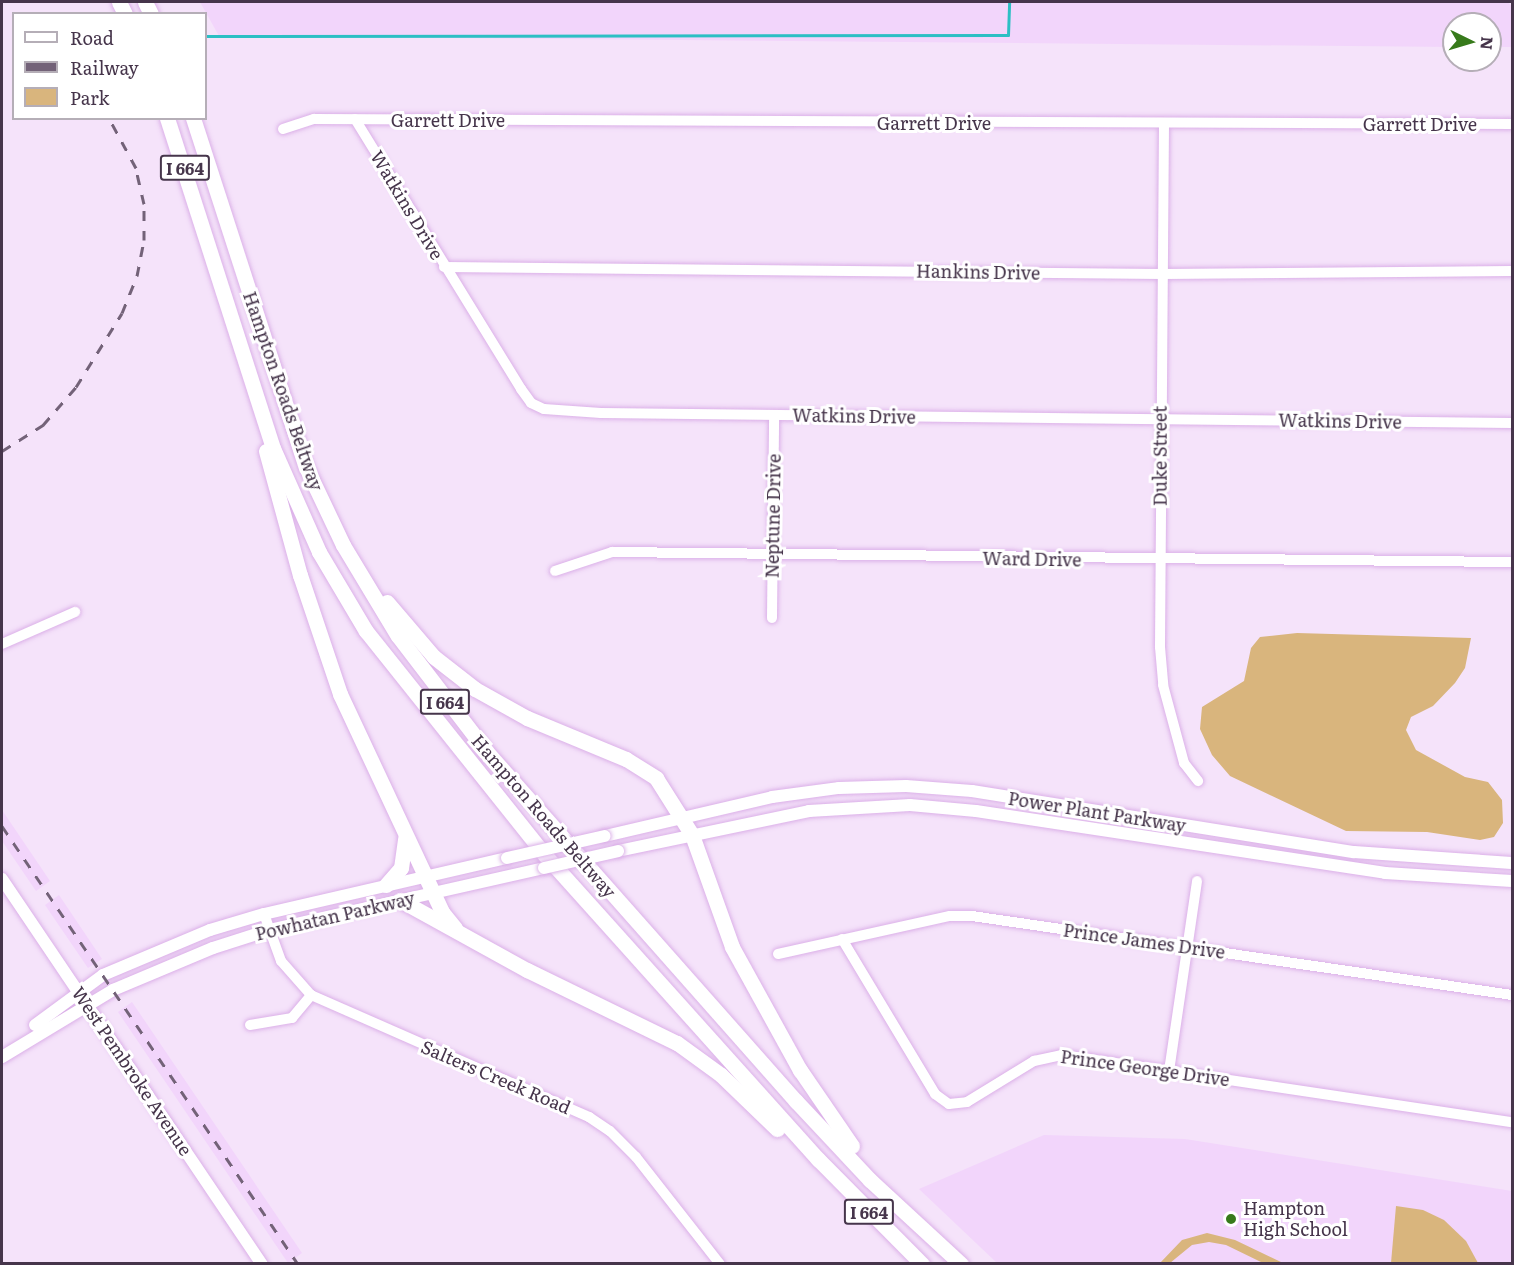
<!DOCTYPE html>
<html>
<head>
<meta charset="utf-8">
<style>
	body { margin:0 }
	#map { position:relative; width:1514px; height:1265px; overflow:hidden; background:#f5e3fa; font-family:Literata,serif }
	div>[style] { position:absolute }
	.built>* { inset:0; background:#f2d5fb }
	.green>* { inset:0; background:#d9b57d }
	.stream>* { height:3px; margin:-1.5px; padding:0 1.5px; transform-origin:1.5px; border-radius:1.5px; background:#2cbfc4 }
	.roads { filter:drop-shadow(0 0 2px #dbb0e8) drop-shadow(0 0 2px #dbb0e8) }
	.minor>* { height:10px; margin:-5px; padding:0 5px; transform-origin:5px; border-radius:5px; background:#fff }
	.major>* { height:12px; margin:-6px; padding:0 6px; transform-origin:6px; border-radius:6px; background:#fff }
	.highway>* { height:15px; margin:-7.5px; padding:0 7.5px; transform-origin:7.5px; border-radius:7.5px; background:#fff }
	.rail>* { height:3px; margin-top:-1.5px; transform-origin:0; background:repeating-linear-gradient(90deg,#736278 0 10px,transparent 0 20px) }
	.bridges { filter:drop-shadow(0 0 2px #dbb0e8) drop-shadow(0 0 2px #dbb0e8) }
	.major-bridge>* { height:12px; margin:-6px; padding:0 6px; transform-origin:6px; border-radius:6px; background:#fff }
	.dots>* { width:16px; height:16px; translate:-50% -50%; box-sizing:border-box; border:3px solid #fff; border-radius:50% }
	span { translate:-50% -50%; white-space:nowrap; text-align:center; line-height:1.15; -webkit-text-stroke:6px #fff; paint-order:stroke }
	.shield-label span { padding:2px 4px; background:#fff; border:2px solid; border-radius:4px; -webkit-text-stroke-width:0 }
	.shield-label { font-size:16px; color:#46354b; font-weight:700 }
	.street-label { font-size:18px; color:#46354b }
	.poi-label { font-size:18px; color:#46354b }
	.left { translate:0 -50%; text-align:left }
	.frame { position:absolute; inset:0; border:3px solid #46354b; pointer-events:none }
	.legend { position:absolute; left:12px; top:12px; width:195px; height:108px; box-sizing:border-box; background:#fff; border:2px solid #b5aeb7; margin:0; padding:8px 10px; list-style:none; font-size:18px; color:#46354b }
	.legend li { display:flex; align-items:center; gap:12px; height:30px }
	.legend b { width:30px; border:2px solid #b5aeb7 }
	.north { position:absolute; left:1442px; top:12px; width:60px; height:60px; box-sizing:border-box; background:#fff; border:2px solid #b5aeb7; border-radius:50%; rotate:95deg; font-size:16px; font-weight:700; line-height:24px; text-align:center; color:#46354b }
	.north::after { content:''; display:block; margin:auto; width:21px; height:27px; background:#377a1b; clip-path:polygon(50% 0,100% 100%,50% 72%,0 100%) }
</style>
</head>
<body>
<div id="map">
	<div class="built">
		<i style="clip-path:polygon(200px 2px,1508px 2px,1512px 7px,1512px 47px,1490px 47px,1490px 24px,1454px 24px,1454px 47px,219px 36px)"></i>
		<i style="clip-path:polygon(2px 810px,50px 881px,36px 891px,2px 841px)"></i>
		<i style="clip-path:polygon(59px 895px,102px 959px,88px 968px,45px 905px)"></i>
		<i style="clip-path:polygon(132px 1002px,302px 1253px,288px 1263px,118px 1012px)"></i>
		<i style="clip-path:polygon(1044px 1135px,1185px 1139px,1512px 1191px,1512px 1263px,997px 1263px,919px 1189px)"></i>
	</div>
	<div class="green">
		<i style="clip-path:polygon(1297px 633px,1471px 638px,1465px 668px,1455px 683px,1433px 706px,1411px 717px,1406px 730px,1416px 750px,1465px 777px,1488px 782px,1502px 800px,1503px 823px,1494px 837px,1480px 840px,1427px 832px,1346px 831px,1230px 776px,1212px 755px,1200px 729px,1202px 707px,1244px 681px,1251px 648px,1260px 637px)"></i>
		<i style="clip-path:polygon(1396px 1206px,1423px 1210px,1444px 1220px,1466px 1241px,1478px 1263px,1391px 1263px)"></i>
		<i style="clip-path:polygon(1207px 1233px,1235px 1240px,1283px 1263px,1263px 1263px,1226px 1245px,1209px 1242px,1192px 1245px,1170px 1263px,1160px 1263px,1182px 1240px)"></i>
	</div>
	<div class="stream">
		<i style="left:206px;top:36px;width:802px;rotate:-0.07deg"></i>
		<i style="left:1008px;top:35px;width:33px;rotate:-88deg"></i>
	</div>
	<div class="roads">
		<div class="minor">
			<i style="left:355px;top:119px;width:317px;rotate:58.4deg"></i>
			<i style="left:521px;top:389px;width:17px;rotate:54deg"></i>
			<i style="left:531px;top:403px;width:14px;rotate:25deg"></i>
			<i style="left:544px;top:409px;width:57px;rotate:4deg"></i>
			<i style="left:601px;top:413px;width:911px;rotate:0.63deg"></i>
			<i style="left:1164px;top:124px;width:523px;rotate:90.44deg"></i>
			<i style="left:1160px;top:647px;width:38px;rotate:85deg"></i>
			<i style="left:1163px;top:685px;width:81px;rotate:74.9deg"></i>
			<i style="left:1184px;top:763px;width:23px;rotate:52deg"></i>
			<i style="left:283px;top:129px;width:33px;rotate:-18deg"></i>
			<i style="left:314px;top:119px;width:1198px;rotate:0.24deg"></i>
			<i style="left:444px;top:267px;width:719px;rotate:0.56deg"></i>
			<i style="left:1163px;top:274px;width:349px;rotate:-0.5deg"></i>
			<i style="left:555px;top:571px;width:60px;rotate:-18.4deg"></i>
			<i style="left:612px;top:552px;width:900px;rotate:0.64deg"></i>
			<i style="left:772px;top:618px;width:203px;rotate:-89.4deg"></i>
			<i style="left:2px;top:644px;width:80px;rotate:-23.7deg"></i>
			<i style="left:264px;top:914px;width:50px;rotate:70.1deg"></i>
			<i style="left:281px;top:961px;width:45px;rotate:48.6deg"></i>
			<i style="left:311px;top:995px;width:304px;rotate:23.7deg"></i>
			<i style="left:589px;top:1117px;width:25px;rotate:34deg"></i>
			<i style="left:610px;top:1131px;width:37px;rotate:45deg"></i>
			<i style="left:636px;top:1157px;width:136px;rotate:51.9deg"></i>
			<i style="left:842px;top:939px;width:181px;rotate:59deg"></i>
			<i style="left:935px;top:1094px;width:17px;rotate:36deg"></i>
			<i style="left:949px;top:1104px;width:18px;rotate:-6deg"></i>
			<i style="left:967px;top:1102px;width:79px;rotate:-31.5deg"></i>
			<i style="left:1034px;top:1061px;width:29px;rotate:-12deg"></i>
			<i style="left:1062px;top:1055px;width:455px;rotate:8.5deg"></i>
			<i style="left:778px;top:954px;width:176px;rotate:-12.5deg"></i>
			<i style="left:950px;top:916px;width:22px"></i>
			<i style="left:972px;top:916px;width:546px;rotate:8.32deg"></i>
			<i style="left:250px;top:1025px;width:43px;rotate:-9.5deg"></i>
			<i style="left:292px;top:1018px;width:30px;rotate:-50deg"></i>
			<i style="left:1169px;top:1071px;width:192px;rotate:-81.6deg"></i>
		</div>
		<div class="major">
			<i style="left:605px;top:836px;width:171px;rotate:-13.1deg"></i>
			<i style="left:772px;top:797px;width:68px;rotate:-7.7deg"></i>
			<i style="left:839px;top:788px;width:67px;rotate:-1.7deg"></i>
			<i style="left:906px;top:786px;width:66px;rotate:4.3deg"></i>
			<i style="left:972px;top:791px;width:387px;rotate:9.1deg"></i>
			<i style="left:1354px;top:852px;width:158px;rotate:4deg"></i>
			<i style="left:618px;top:851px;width:195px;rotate:-11.8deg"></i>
			<i style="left:809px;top:811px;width:101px;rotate:-3.4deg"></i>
			<i style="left:910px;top:805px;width:66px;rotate:5.2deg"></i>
			<i style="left:976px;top:811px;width:414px;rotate:8.6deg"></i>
			<i style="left:1385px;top:873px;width:127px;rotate:3.6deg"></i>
			<i style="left:2px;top:879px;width:465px;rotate:56deg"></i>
			<i style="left:35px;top:1025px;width:84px;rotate:-36.3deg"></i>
			<i style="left:103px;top:975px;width:116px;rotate:-22.8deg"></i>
			<i style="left:210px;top:930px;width:56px;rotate:-16.5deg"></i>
			<i style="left:264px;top:914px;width:249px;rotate:-13deg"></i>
			<i style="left:2px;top:1057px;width:130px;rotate:-31.1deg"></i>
			<i style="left:113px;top:990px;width:108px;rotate:-22.8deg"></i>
			<i style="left:213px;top:948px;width:59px;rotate:-17.8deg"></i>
			<i style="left:269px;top:930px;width:282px;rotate:-12.7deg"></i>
		</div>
		<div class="highway">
			<i style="left:119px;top:2px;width:13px;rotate:63deg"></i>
			<i style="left:145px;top:2px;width:13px;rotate:63deg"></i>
			<i style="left:167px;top:118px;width:347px;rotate:72.2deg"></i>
			<i style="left:273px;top:448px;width:114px;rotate:66.1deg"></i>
			<i style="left:319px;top:552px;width:92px;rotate:59.3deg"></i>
			<i style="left:366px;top:631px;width:287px;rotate:51.4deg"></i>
			<i style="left:545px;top:855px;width:409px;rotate:48.1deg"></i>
			<i style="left:818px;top:1159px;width:148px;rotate:45.3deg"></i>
			<i style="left:193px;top:118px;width:367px;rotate:72.1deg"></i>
			<i style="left:306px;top:467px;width:86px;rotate:64.6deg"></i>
			<i style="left:343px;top:545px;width:106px;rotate:58.9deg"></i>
			<i style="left:398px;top:636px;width:146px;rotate:52.5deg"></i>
			<i style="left:487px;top:752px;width:466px;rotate:48.5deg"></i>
			<i style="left:796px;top:1101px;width:108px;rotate:46.9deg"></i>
			<i style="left:870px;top:1180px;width:124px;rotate:42.7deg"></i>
			<i style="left:266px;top:451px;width:129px;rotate:74.7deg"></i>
			<i style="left:300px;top:575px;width:126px;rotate:71.4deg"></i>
			<i style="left:340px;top:694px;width:241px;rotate:64.9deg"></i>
			<i style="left:442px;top:912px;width:21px;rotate:51deg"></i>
			<i style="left:387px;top:602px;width:72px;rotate:49.5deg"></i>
			<i style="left:434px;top:657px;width:52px;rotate:38deg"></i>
			<i style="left:475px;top:689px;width:60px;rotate:29.1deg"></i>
			<i style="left:527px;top:718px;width:107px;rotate:22.5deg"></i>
			<i style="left:626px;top:759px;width:36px;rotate:32deg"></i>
			<i style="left:656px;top:778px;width:67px;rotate:57.7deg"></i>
			<i style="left:692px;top:835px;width:119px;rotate:70.3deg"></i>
			<i style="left:732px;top:947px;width:141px;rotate:61.1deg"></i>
			<i style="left:800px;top:1070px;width:92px;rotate:55.6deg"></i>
			<i style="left:386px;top:885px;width:23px;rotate:-49deg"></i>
			<i style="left:401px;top:868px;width:30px;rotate:-82deg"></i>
			<i style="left:400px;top:900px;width:145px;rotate:28.9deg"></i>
			<i style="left:527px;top:970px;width:167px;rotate:26deg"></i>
			<i style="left:677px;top:1043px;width:54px;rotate:36deg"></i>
			<i style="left:721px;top:1075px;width:78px;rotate:44deg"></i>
		</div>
	</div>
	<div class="rail">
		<i style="left:2px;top:451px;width:49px;rotate:-32.4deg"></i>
		<i style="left:43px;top:425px;width:50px;rotate:-49deg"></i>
		<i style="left:76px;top:387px;width:87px;rotate:-58.1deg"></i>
		<i style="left:122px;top:313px;width:40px;rotate:-68deg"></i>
		<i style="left:137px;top:276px;width:37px;rotate:-79deg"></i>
		<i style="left:144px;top:240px;width:36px;rotate:-90deg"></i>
		<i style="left:144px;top:204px;width:37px;rotate:-103deg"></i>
		<i style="left:136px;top:168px;width:57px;rotate:-118.4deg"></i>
		<i style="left:2px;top:826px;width:529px;rotate:55.95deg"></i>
	</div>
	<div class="bridges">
		<div class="major-bridge">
			<i style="left:507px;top:858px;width:100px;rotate:-12.7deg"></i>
			<i style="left:544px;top:868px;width:76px;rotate:-12.9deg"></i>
		</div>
	</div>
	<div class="dots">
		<i style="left:1231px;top:1219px;background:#377a1b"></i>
	</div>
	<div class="shield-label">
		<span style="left:185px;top:168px">I 664</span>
		<span style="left:445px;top:702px">I 664</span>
		<span style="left:869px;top:1212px">I 664</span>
	</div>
	<div class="street-label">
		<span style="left:448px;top:120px">Garrett Drive</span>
		<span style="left:934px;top:123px">Garrett Drive</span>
		<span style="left:1420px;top:124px">Garrett Drive</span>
		<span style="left:407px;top:205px;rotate:59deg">Watkins Drive</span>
		<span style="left:978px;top:272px;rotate:1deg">Hankins Drive</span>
		<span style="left:283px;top:391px;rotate:71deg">Hampton Roads Beltway</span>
		<span style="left:854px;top:416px;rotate:1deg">Watkins Drive</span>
		<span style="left:1340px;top:421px;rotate:1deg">Watkins Drive</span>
		<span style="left:1160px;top:456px;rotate:-90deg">Duke Street</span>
		<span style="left:773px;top:516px;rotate:-89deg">Neptune Drive</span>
		<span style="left:1032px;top:559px;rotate:1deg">Ward Drive</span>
		<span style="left:1097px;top:812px;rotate:9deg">Power Plant Parkway</span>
		<span style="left:544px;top:816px;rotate:49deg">Hampton Roads Beltway</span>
		<span style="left:335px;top:916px;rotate:-13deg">Powhatan Parkway</span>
		<span style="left:1144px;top:941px;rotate:8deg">Prince James Drive</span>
		<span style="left:1145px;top:1068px;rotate:8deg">Prince George Drive</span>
		<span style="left:132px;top:1071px;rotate:56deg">West Pembroke Avenue</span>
		<span style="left:496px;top:1077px;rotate:23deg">Salters Creek Road</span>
	</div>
	<div class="poi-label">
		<span class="left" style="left:1243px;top:1219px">Hampton<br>High School</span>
	</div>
	<div class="frame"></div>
	<ul class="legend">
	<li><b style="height:8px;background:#fff"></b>Road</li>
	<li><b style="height:8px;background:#736278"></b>Railway</li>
	<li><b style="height:16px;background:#d9b57d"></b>Park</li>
	</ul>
	<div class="north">N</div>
</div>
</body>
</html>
